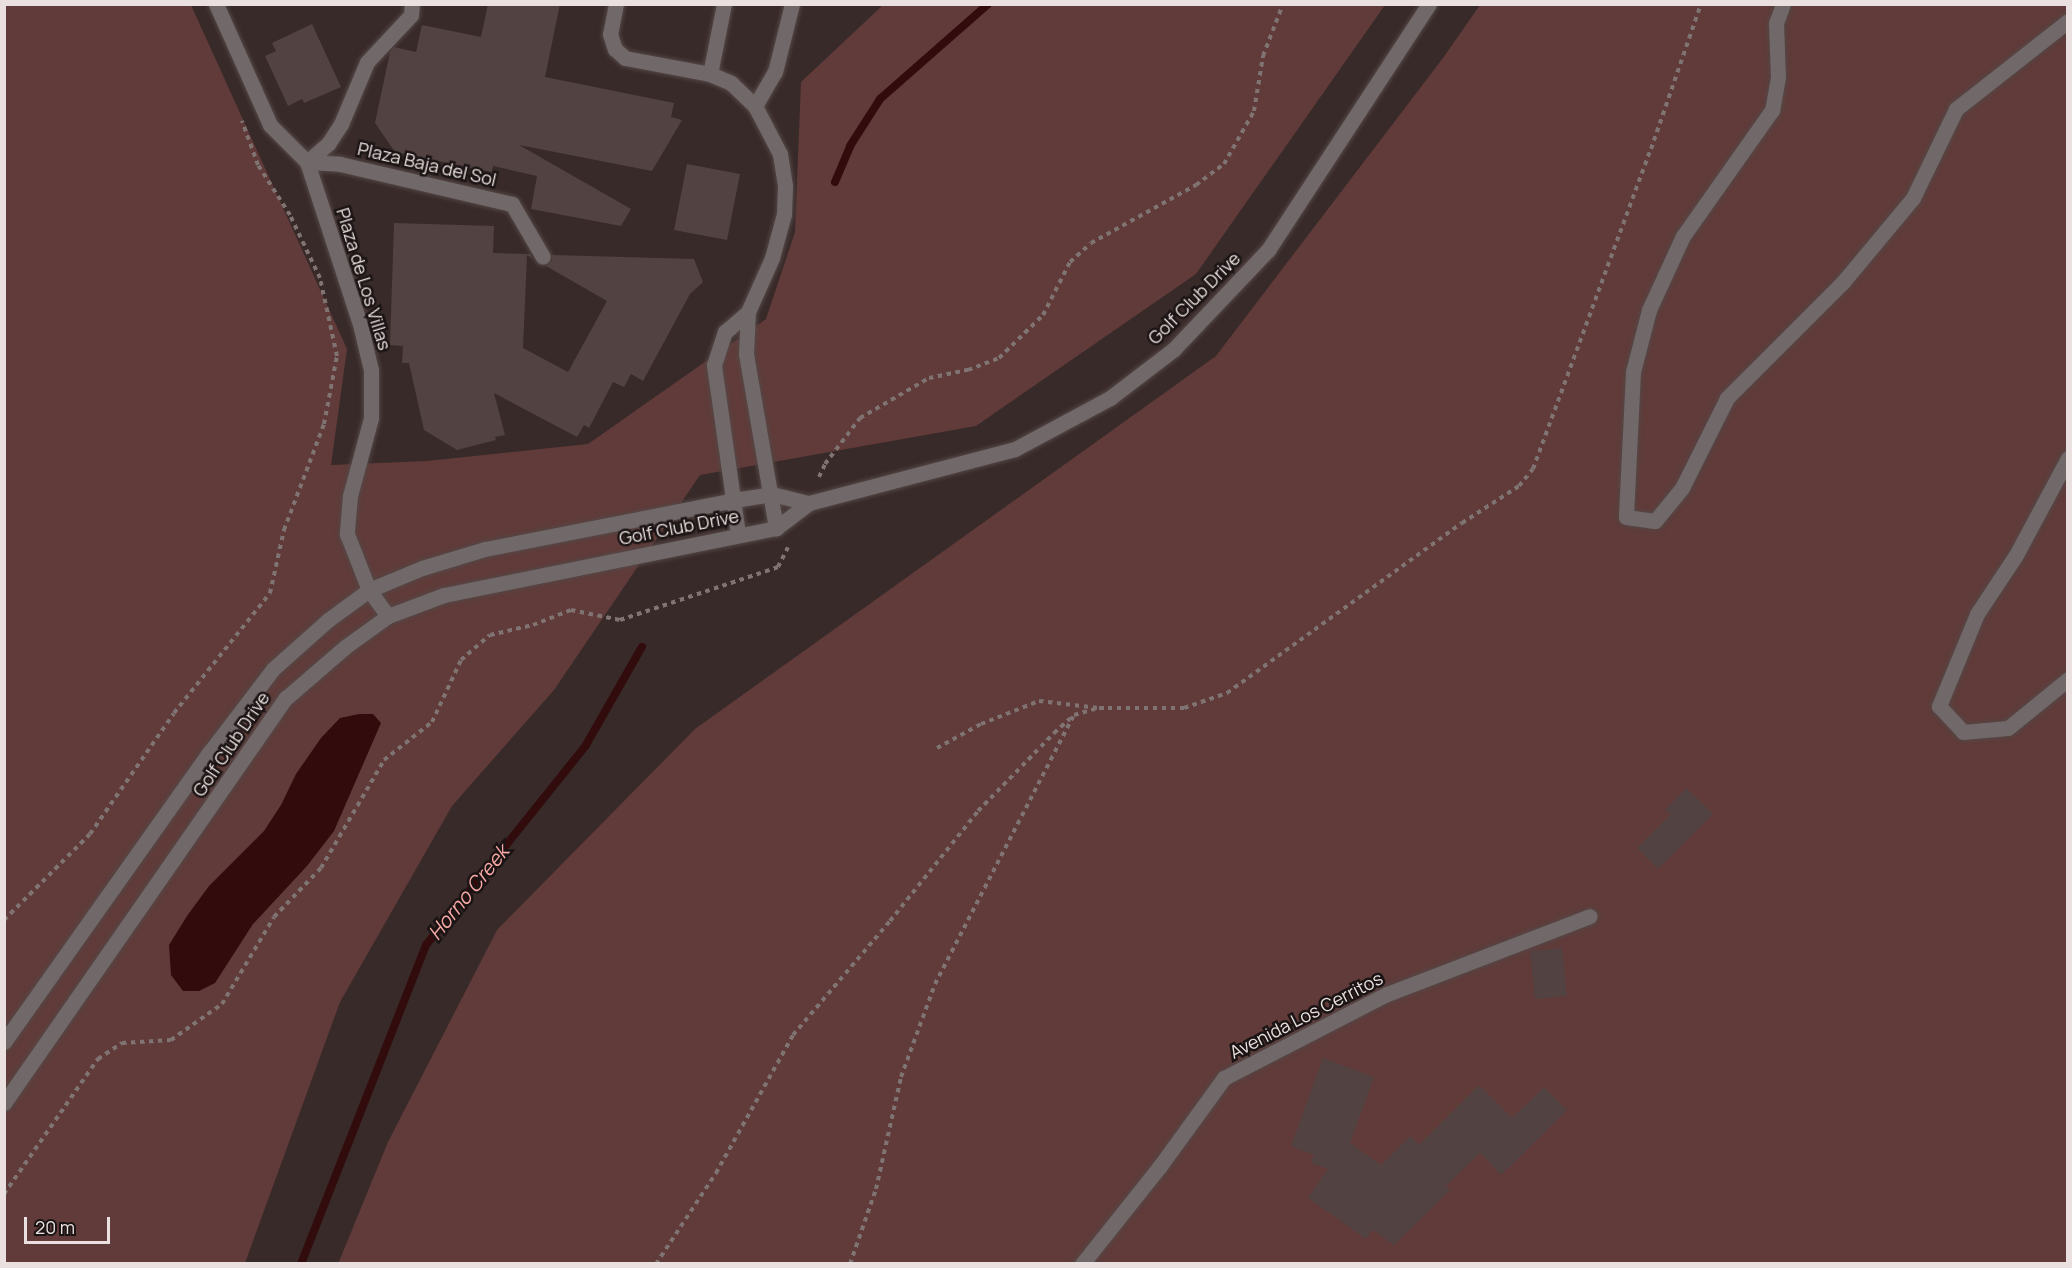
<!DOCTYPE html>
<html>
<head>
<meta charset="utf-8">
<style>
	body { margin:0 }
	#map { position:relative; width:2072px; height:1268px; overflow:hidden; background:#382a29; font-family:Manrope,sans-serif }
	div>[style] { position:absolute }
	.green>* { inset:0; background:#603b39 }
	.water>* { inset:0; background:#320b0c }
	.stream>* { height:8px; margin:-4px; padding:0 4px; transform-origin:4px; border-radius:4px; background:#320b0c }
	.building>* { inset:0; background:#524342 }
	.path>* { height:4px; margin-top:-2px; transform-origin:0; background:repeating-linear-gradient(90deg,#807473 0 4.5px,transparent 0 9px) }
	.roads { filter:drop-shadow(0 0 2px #544746) drop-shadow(0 0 2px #544746) }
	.service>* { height:15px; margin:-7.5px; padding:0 7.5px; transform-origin:7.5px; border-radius:7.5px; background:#716969 }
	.minor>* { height:15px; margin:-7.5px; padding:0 7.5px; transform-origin:7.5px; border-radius:7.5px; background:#716969 }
	.tertiary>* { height:15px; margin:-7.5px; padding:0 7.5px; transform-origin:7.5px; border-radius:7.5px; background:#716969 }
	span { translate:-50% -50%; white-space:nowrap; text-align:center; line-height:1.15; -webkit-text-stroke:5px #1b1414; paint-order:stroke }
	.street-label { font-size:18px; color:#eae0df }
	.water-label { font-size:20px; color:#f8a9a5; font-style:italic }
	.frame { position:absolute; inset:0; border:6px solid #eae0df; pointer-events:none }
	.scale { position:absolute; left:24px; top:1217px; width:86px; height:27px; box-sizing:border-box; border:3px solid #eae0df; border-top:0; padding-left:8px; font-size:18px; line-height:21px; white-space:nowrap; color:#eae0df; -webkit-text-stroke:4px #1b1414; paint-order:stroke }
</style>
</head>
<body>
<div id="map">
	<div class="green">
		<i style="clip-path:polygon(5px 5px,191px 5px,347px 349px,331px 465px,427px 461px,588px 444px,766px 319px,795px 232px,801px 82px,883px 5px,1385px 5px,1196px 274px,976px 426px,700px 475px,554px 690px,452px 806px,340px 1002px,245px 1263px,5px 1264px)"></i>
		<i style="clip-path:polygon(1480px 5px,2067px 5px,2067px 1263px,338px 1264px,388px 1142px,497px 930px,695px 729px,1216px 356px,1443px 58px)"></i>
	</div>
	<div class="water">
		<i style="clip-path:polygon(359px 714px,373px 714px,381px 723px,334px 831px,307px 866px,253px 924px,215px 983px,199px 991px,183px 991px,171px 975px,169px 945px,187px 916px,209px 886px,264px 831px,281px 805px,296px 774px,321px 738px,340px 718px)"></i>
	</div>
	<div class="stream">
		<i style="left:835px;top:182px;width:39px;rotate:-67deg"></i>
		<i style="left:850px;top:146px;width:56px;rotate:-57.4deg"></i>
		<i style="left:880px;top:99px;width:144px;rotate:-41.3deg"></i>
		<i style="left:301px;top:1264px;width:343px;rotate:-68.6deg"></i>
		<i style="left:426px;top:945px;width:256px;rotate:-51.3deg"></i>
		<i style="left:586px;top:745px;width:113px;rotate:-60.3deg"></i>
	</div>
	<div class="building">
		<i style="clip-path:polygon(488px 4px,560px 4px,545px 77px,674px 103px,671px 117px,682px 120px,652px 171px,519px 145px,631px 209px,621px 226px,531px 209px,537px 176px,493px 166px,492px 172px,395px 152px,375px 123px,390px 52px,394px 47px,416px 52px,422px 25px,481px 37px)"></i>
		<i style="clip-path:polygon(312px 24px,341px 87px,304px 103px,302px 99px,288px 106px,265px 56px,276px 51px,272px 43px)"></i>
		<i style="clip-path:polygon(687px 164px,740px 174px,727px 240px,674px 230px)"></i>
		<i style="clip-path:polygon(394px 223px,494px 226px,493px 253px,530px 254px,532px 258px,527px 255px,523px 348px,568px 372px,607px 301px,546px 266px,552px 261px,552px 255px,694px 259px,703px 282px,690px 294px,643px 381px,631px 374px,624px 387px,613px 382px,589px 428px,584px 425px,577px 437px,494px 393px,505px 435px,495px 437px,496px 440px,457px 450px,424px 430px,409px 363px,402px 363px,403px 346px,390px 345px)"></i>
		<i style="clip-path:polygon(1686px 788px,1713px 814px,1658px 869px,1637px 848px,1670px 815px,1665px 810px)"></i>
		<i style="clip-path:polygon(1562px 948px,1567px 996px,1535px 999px,1530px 951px)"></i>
		<i style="clip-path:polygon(1323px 1058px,1374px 1077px,1350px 1143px,1381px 1165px,1410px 1136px,1419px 1145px,1479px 1085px,1512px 1118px,1544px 1087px,1567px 1110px,1501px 1175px,1480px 1153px,1446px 1186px,1450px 1190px,1394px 1245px,1373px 1230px,1366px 1239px,1308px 1198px,1328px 1169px,1311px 1163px,1314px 1155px,1291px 1146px)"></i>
	</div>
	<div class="path">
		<i style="left:819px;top:477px;width:14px;rotate:-65deg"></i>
		<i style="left:825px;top:464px;width:58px;rotate:-52.7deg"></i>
		<i style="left:860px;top:418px;width:80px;rotate:-30.1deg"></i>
		<i style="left:929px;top:378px;width:40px;rotate:-12deg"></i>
		<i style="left:968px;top:370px;width:33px;rotate:-21deg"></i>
		<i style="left:999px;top:358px;width:62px;rotate:-44.3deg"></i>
		<i style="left:1043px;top:315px;width:59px;rotate:-63deg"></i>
		<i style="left:1070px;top:262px;width:28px;rotate:-42deg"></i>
		<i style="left:1091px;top:243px;width:120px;rotate:-28.9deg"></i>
		<i style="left:1196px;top:185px;width:35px;rotate:-37deg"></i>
		<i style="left:1224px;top:164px;width:61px;rotate:-60.5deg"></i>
		<i style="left:1254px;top:111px;width:56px;rotate:-80.7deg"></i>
		<i style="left:1263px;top:56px;width:56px;rotate:-69deg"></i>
		<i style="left:937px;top:748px;width:50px;rotate:-28.6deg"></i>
		<i style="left:981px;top:724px;width:62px;rotate:-21.6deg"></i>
		<i style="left:1039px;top:701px;width:60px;rotate:6.7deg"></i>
		<i style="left:1099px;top:708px;width:85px"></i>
		<i style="left:1184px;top:708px;width:46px;rotate:-19.2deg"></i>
		<i style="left:1227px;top:693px;width:290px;rotate:-35.9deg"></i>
		<i style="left:1462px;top:523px;width:68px;rotate:-33deg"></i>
		<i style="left:1519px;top:486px;width:22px;rotate:-51deg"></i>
		<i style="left:1533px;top:469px;width:341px;rotate:-69.8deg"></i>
		<i style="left:1651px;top:149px;width:153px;rotate:-71deg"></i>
		<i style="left:4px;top:920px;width:122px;rotate:-45deg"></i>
		<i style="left:90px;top:834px;width:147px;rotate:-55.2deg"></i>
		<i style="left:174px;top:713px;width:154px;rotate:-51.3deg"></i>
		<i style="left:270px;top:593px;width:65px;rotate:-77.5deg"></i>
		<i style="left:284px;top:530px;width:113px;rotate:-69.3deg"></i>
		<i style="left:324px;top:424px;width:69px;rotate:-79.2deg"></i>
		<i style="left:337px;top:356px;width:80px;rotate:-102.3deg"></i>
		<i style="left:320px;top:278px;width:70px;rotate:-115.5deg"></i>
		<i style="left:290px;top:215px;width:59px;rotate:-122.6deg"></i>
		<i style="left:258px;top:165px;width:47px;rotate:-110deg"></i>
		<i style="left:4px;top:1194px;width:165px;rotate:-55.2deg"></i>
		<i style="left:98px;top:1059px;width:29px;rotate:-34deg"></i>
		<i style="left:122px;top:1043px;width:49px;rotate:-3.5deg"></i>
		<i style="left:171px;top:1040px;width:62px;rotate:-35.2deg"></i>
		<i style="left:222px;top:1004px;width:101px;rotate:-59.1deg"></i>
		<i style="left:274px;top:917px;width:68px;rotate:-46.2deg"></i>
		<i style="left:321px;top:868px;width:125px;rotate:-59.7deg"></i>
		<i style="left:384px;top:760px;width:61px;rotate:-38.4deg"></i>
		<i style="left:432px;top:722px;width:68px;rotate:-64.9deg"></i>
		<i style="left:461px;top:660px;width:38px;rotate:-41deg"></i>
		<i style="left:490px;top:635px;width:44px;rotate:-13.1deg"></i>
		<i style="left:533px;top:625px;width:41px;rotate:-21.5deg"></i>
		<i style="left:571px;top:610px;width:50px;rotate:11.5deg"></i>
		<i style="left:620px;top:620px;width:167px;rotate:-18.5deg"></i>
		<i style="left:778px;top:567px;width:22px;rotate:-63deg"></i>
		<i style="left:656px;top:1264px;width:109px;rotate:-56.6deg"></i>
		<i style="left:716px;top:1173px;width:158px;rotate:-60.8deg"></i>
		<i style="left:793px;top:1035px;width:150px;rotate:-49.6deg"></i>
		<i style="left:890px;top:921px;width:141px;rotate:-51.3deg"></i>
		<i style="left:978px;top:811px;width:109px;rotate:-45.7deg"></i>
		<i style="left:1054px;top:733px;width:27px;rotate:-42deg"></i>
		<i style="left:1074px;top:715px;width:22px;rotate:-16deg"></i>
		<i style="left:850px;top:1264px;width:79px;rotate:-70.9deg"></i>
		<i style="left:876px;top:1189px;width:115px;rotate:-77.4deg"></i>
		<i style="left:901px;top:1077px;width:99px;rotate:-69.9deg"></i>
		<i style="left:935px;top:984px;width:301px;rotate:-62.7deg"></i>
	</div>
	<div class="roads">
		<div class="service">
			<i style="left:616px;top:4px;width:31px;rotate:101deg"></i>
			<i style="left:610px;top:34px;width:16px;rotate:72deg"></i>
			<i style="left:615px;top:49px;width:13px;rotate:42deg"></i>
			<i style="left:625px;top:58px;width:86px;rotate:10.7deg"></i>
			<i style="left:710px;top:74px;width:23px;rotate:23deg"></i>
			<i style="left:731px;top:83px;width:33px;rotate:44deg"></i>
			<i style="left:755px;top:106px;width:54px;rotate:62.5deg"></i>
			<i style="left:780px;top:154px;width:32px;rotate:81deg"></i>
			<i style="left:785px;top:186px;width:28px;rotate:92deg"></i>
			<i style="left:784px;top:214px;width:46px;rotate:105.3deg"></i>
			<i style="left:772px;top:258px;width:59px;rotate:114deg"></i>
			<i style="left:748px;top:312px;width:42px;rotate:92.7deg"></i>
			<i style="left:746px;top:354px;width:177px;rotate:80.2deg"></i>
			<i style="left:1783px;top:4px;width:20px;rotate:110deg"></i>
			<i style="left:1776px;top:23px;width:54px;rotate:87.9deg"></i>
			<i style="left:1778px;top:77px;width:34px;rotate:100deg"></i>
			<i style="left:1772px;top:110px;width:154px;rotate:125.2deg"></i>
			<i style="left:1683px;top:236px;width:81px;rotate:114.7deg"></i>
			<i style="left:1649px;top:310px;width:64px;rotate:104.5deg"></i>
			<i style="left:1633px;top:372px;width:145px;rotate:92.8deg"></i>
			<i style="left:1626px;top:517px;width:29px;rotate:8deg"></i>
			<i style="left:1655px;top:521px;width:43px;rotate:-50.7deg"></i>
			<i style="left:1682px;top:488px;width:101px;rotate:-63.4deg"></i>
			<i style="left:1727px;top:398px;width:164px;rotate:-45deg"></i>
			<i style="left:1843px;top:282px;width:109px;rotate:-50.2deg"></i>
			<i style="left:1913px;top:198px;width:99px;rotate:-64.2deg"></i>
			<i style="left:1956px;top:109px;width:142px;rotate:-38.2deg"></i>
			<i style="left:710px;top:74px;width:71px;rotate:-78.7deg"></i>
			<i style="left:755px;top:106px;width:39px;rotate:-60deg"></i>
			<i style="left:775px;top:72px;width:70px;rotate:-76deg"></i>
			<i style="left:2068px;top:458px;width:110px;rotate:118.2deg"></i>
			<i style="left:2016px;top:555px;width:71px;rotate:123.5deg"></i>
			<i style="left:1977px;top:614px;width:100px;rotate:112.4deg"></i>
			<i style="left:1939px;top:706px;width:35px;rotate:47deg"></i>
			<i style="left:1963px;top:732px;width:45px;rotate:-5.1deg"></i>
			<i style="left:2008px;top:728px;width:77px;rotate:-39.2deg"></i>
			<i style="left:738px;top:534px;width:171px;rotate:-98.1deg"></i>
			<i style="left:714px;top:365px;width:35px;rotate:-72deg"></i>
			<i style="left:725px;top:332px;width:30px;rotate:-41deg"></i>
		</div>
		<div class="minor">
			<i style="left:216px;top:4px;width:133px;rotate:65.9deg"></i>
			<i style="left:270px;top:125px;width:52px;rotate:45deg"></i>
			<i style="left:307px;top:162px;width:170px;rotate:71.9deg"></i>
			<i style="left:360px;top:324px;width:47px;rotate:76.6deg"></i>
			<i style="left:371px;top:370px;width:48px;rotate:90deg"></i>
			<i style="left:371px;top:418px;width:81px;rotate:105.1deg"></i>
			<i style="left:350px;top:496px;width:38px;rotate:95deg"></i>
			<i style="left:347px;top:534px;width:60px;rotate:68.6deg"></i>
			<i style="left:369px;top:590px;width:32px;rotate:54deg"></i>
			<i style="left:307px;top:162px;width:33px;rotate:3deg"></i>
			<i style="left:340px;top:164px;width:177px;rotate:13.1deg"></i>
			<i style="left:512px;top:204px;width:61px;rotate:59.7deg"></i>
			<i style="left:307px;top:162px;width:28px;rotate:-41deg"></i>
			<i style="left:328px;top:144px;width:24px;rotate:-57deg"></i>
			<i style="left:341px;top:124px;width:67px;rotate:-67.2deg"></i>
			<i style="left:367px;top:62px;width:64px;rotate:-46.9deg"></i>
			<i style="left:411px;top:15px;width:11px;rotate:-85deg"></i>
			<i style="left:1082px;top:1264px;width:125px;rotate:-51.5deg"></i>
			<i style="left:1160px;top:1166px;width:109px;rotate:-54deg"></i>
			<i style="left:1224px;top:1078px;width:183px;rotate:-27.3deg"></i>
			<i style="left:1387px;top:994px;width:217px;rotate:-21deg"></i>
		</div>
		<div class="tertiary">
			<i style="left:4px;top:1042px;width:354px;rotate:-54.7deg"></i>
			<i style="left:209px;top:753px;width:106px;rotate:-52.7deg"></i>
			<i style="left:273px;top:669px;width:74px;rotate:-41.7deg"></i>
			<i style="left:328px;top:620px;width:51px;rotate:-36.2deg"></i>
			<i style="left:369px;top:590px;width:57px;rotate:-22.5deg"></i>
			<i style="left:422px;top:568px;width:66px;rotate:-16.8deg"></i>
			<i style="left:485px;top:549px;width:254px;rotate:-11.1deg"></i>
			<i style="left:734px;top:500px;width:38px;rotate:-9deg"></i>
			<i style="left:772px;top:494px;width:38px;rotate:14deg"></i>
			<i style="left:4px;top:1103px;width:494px;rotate:-55.2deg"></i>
			<i style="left:286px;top:698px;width:78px;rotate:-40.8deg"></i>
			<i style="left:345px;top:647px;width:53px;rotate:-35.8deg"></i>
			<i style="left:388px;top:616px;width:60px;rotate:-20.6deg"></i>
			<i style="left:444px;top:595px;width:339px;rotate:-11.4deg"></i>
			<i style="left:776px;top:528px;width:41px;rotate:-37.1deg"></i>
			<i style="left:809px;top:503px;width:213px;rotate:-14.7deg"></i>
			<i style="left:1015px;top:449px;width:108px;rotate:-28.2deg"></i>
			<i style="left:1110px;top:398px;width:81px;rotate:-37.4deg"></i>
			<i style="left:1174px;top:349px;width:137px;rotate:-46.5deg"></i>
			<i style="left:1268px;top:250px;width:294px;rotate:-56.8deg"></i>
		</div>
	</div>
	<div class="street-label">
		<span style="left:427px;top:164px;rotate:13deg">Plaza Baja del Sol</span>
		<span style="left:364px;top:279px;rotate:73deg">Plaza de Los Villas</span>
		<span style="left:1194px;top:298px;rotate:-45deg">Golf Club Drive</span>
		<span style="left:679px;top:527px;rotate:-11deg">Golf Club Drive</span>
		<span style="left:231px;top:744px;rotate:-56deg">Golf Club Drive</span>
		<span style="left:1306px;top:1015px;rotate:-27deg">Avenida Los Cerritos</span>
	</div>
	<div class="water-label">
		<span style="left:468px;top:892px;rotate:-51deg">Horno Creek</span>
	</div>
	<div class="frame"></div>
	<div class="scale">20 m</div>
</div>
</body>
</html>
